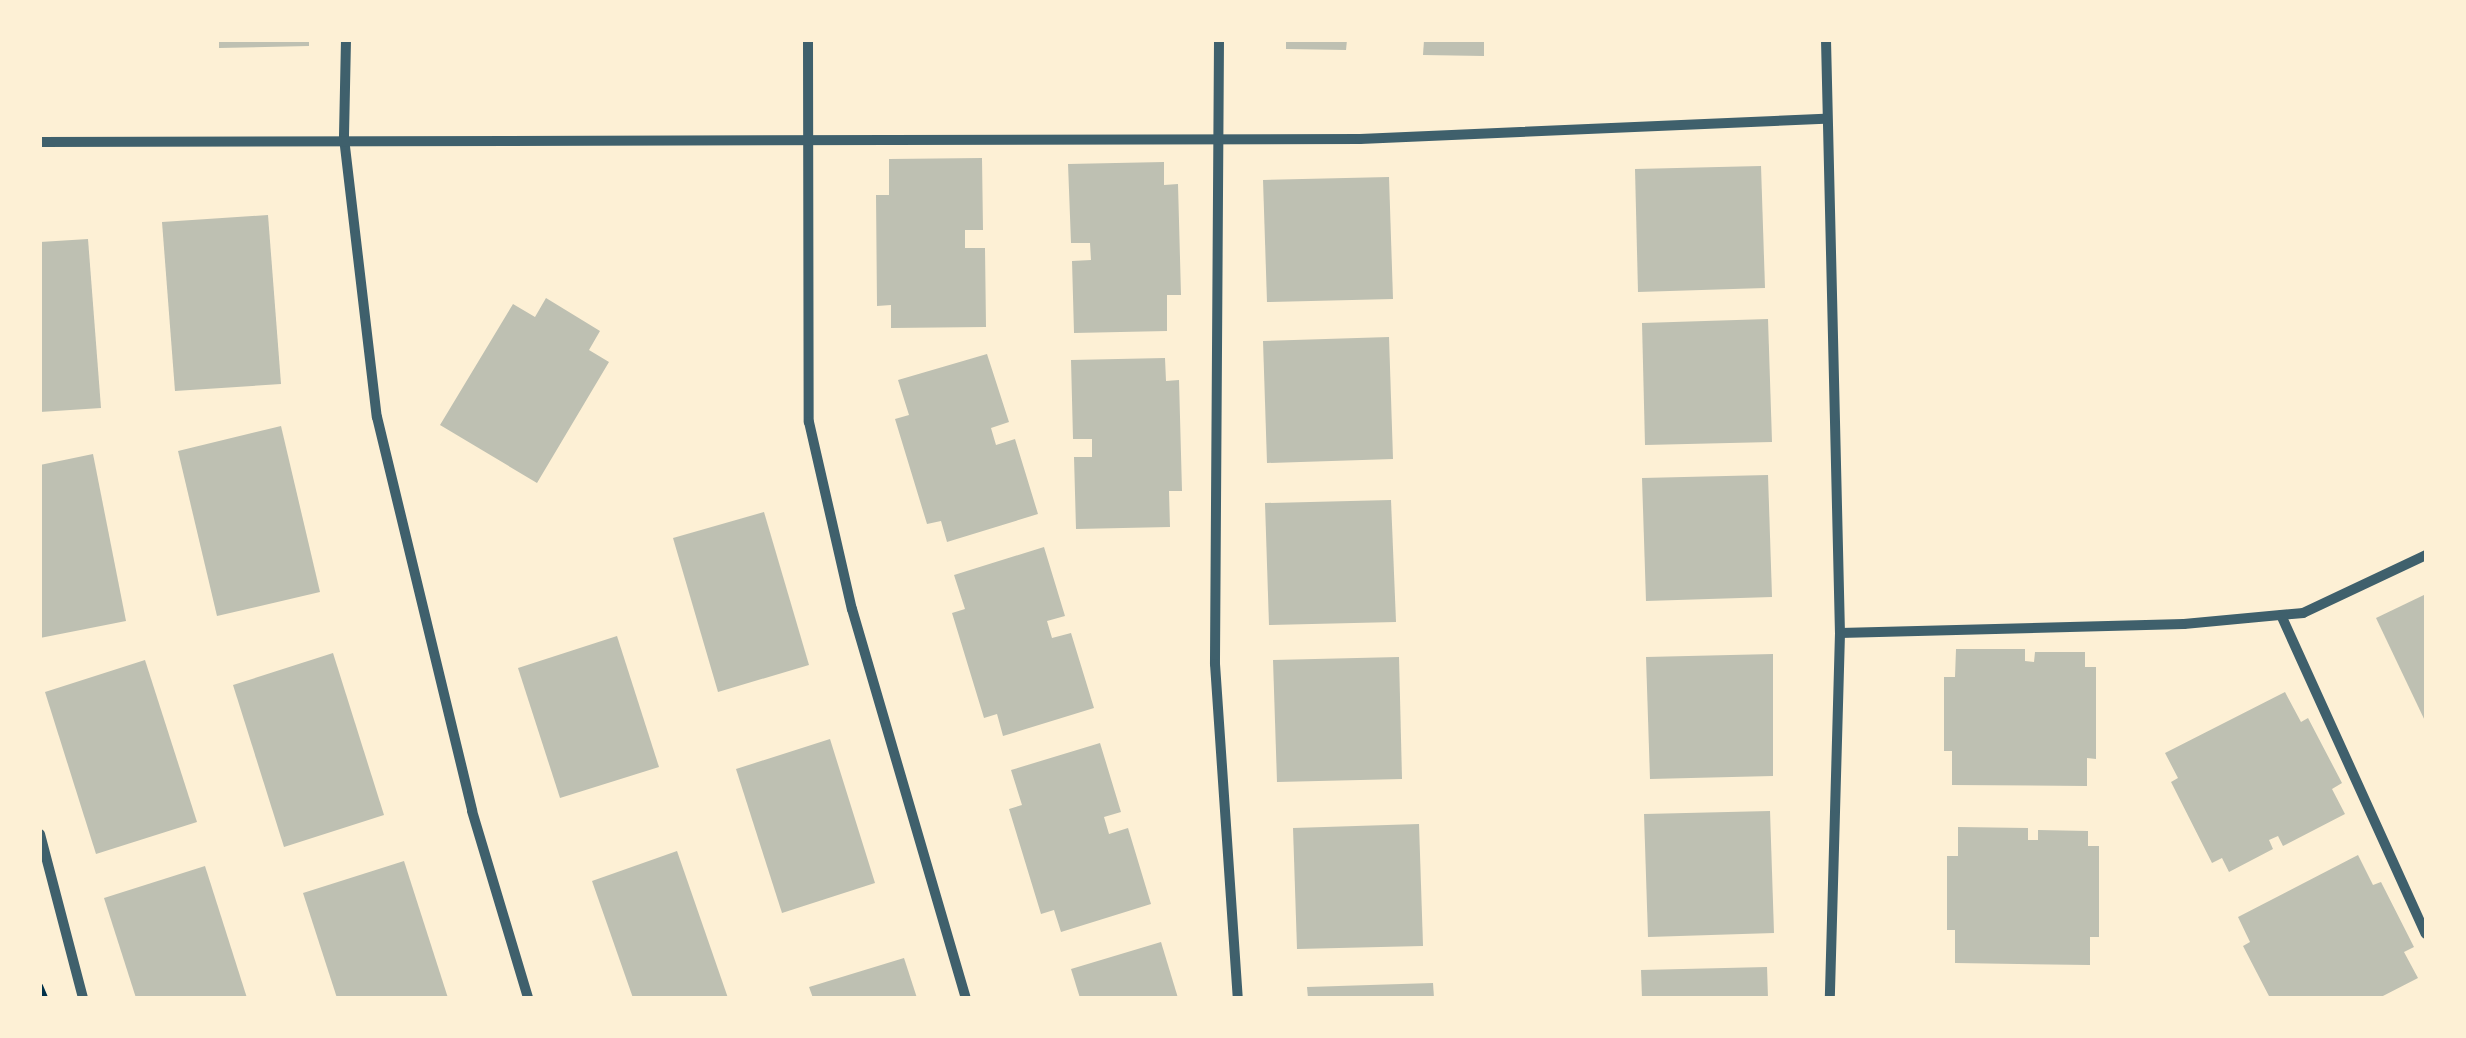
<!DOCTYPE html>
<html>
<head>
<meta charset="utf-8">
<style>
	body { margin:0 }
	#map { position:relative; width:2466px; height:1038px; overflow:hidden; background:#fdf0d5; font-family:"Golos Text",sans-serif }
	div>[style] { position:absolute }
	.building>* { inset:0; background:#bec0b2 }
	.path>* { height:6px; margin:-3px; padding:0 3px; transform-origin:3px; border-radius:3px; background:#003049 }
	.minor>* { height:10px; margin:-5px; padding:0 5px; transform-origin:5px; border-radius:5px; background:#3f606c }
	span { translate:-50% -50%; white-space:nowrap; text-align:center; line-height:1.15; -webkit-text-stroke:10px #fdf0d5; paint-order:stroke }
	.frame { position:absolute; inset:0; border:42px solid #fdf0d5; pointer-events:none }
</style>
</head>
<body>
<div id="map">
	<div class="building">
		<i style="clip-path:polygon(219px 40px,309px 40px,309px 46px,219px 48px)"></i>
		<i style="clip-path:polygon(1286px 40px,1347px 40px,1346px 50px,1286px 49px)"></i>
		<i style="clip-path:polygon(1424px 40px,1484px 40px,1484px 56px,1423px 55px)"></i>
		<i style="clip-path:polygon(982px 158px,983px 230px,965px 230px,965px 248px,985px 248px,986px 327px,891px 328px,891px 305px,877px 306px,876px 195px,889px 195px,889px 159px)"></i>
		<i style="clip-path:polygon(1164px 162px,1164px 185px,1178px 184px,1181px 295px,1167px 295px,1167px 331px,1074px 333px,1072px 261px,1091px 260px,1090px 243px,1071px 243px,1068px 164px)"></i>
		<i style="clip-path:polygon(1761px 166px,1765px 288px,1638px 292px,1635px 169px)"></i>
		<i style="clip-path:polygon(1389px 177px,1393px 299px,1267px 302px,1263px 180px)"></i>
		<i style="clip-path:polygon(268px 215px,281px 384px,175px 391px,162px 222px)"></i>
		<i style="clip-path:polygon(88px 239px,101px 408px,40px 412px,40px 242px)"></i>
		<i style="clip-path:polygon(546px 298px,600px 331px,589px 350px,609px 362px,537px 483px,440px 425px,513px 304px,535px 317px)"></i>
		<i style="clip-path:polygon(1768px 319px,1772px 442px,1645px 445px,1642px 323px)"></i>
		<i style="clip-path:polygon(1389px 337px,1393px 459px,1267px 463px,1263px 341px)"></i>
		<i style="clip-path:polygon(987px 354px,1009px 422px,991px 428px,996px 445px,1015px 439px,1038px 514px,947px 542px,941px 521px,927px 524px,895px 419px,909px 415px,898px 380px)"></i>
		<i style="clip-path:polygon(1165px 358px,1166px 381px,1179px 380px,1182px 491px,1169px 491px,1170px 527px,1076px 529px,1074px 457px,1092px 457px,1092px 439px,1073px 439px,1071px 360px)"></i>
		<i style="clip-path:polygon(281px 426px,320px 592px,217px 616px,178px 451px)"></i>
		<i style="clip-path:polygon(93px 454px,126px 621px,40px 638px,40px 465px)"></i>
		<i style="clip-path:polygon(1768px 475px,1772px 597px,1646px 601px,1642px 478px)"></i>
		<i style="clip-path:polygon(1391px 500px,1396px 622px,1269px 625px,1265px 503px)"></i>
		<i style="clip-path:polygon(764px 512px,809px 665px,718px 692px,673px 538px)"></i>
		<i style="clip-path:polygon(1044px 547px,1065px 616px,1047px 621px,1052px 638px,1071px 633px,1094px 708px,1003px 736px,997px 714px,984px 718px,952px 613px,965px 609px,954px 575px)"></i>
		<i style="clip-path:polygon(2426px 594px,2426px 723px,2376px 618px)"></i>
		<i style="clip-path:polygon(617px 636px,659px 767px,560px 798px,518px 668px)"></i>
		<i style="clip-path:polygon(1956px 649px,2025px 649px,2025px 661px,2034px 662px,2035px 652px,2085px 652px,2085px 667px,2096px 667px,2096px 759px,2087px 758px,2087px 786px,1952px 785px,1952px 751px,1944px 751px,1944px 677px,1955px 677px)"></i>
		<i style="clip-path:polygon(333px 653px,384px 815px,284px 847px,233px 685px)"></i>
		<i style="clip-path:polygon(1773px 654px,1773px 776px,1650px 779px,1646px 657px)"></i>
		<i style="clip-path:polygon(1399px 657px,1402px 779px,1277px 782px,1273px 660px)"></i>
		<i style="clip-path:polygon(145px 660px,197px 822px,96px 854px,45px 692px)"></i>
		<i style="clip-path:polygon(2285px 692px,2301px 722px,2308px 718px,2342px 783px,2332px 789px,2345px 814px,2283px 846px,2278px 836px,2269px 840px,2273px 849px,2229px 872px,2222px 858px,2212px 863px,2171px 782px,2178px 778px,2165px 753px)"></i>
		<i style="clip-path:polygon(830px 739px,875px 883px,782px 913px,736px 769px)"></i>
		<i style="clip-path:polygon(1100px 743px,1121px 812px,1104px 817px,1109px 834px,1128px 828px,1151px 904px,1061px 932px,1054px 910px,1041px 914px,1009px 809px,1022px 805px,1011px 770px)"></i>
		<i style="clip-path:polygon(1770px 811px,1774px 933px,1648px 937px,1644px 814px)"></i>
		<i style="clip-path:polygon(1419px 824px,1423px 946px,1297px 949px,1293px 828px)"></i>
		<i style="clip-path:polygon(1958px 827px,2028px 828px,2028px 840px,2038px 840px,2038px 830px,2088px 831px,2088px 846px,2099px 846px,2099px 937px,2090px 937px,2090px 965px,1955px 963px,1955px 930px,1947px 930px,1947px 856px,1958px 856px)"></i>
		<i style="clip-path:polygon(677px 851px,728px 998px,633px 998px,592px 881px)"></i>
		<i style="clip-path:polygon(2358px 855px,2373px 885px,2381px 882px,2414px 947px,2404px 952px,2418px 978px,2379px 998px,2270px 998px,2243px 946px,2250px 942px,2238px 917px)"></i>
		<i style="clip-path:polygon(404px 861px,448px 998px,337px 998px,303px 893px)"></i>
		<i style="clip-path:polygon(205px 866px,247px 998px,136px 998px,104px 898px)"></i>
		<i style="clip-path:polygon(1161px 942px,1178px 998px,1080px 998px,1071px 969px)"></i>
		<i style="clip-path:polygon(904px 958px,917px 998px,813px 998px,809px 987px)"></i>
		<i style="clip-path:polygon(1767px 967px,1768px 998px,1642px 998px,1641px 970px)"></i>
		<i style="clip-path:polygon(1433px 983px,1434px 998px,1308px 998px,1307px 987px)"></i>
	</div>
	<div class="path">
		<i style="left:40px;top:986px;width:13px;rotate:67deg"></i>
	</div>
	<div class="minor">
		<i style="left:346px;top:40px;width:98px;rotate:91.2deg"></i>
		<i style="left:344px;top:138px;width:281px;rotate:83.3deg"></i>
		<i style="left:377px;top:417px;width:405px;rotate:76.4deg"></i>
		<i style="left:472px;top:811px;width:195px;rotate:73.3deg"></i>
		<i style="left:808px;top:40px;width:382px;rotate:89.9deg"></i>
		<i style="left:809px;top:422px;width:192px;rotate:77.1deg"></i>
		<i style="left:852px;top:609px;width:405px;rotate:73.7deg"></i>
		<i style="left:1219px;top:40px;width:624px;rotate:90.37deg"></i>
		<i style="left:1215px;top:664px;width:335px;rotate:86.1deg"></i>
		<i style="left:1826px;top:40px;width:593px;rotate:88.65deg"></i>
		<i style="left:1840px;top:633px;width:365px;rotate:91.6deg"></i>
		<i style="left:40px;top:142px;width:1320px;rotate:-0.13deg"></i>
		<i style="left:1360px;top:139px;width:465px;rotate:-2.5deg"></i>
		<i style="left:2281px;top:615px;width:350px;rotate:65.6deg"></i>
		<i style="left:1840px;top:633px;width:344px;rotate:-1.5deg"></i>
		<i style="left:2184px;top:624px;width:120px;rotate:-5.3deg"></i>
		<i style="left:2303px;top:613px;width:136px;rotate:-25.2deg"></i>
		<i style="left:40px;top:834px;width:170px;rotate:75.3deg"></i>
	</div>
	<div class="frame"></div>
</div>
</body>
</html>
